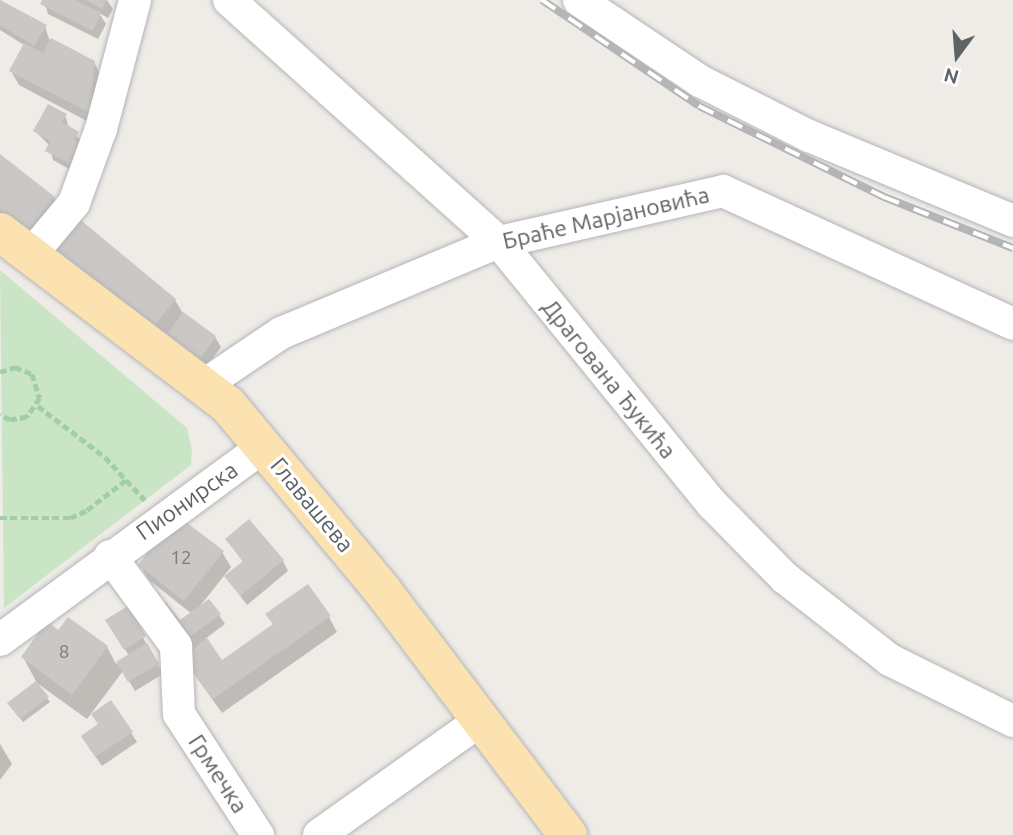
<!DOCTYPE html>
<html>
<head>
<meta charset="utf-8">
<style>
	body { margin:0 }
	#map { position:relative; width:1013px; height:835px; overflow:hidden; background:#efece7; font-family:Ubuntu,sans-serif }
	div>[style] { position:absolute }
	.green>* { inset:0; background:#cae5c5 }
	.shadow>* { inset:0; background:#0003 }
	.building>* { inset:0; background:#cbc7c4 }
	.path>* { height:4.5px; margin-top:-2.25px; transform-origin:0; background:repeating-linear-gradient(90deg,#a2cea6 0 7px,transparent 0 10.5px) }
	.roads { filter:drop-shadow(0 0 2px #b2b5b8) drop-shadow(0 0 2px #b2b5b8) }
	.minor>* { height:32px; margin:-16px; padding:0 16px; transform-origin:16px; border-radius:16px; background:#fff }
	.major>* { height:38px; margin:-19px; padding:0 19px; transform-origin:19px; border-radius:19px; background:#fbe2b0 }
	.rail>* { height:8px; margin-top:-4px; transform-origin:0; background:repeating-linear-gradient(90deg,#fff 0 16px,#b4b5b6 0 32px); box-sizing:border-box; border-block:2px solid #b4b5b6 }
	span { translate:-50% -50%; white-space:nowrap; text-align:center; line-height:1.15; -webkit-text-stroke:6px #fff; paint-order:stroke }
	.number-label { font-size:19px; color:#797c7e }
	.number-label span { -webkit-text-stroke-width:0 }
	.street-label { font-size:23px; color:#5e6366 }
	.north { position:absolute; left:922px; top:21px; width:70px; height:70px; -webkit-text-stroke:5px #fff; paint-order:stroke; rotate:196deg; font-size:19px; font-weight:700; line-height:28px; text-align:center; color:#5e6366 }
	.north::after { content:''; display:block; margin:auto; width:24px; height:32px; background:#5e6366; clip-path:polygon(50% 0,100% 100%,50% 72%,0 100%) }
</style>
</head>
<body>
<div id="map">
	<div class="green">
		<i style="clip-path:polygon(0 270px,187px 428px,192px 451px,191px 465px,4px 608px)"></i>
	</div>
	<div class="shadow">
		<i style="clip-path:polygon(0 0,45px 26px,49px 39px,94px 62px,102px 78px,98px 127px,19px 85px,11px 71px,24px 45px,0 30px)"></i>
		<i style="clip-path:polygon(44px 0,107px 0,113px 9px,108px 18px,99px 13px,106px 24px,98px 39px,48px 14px)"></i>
		<i style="clip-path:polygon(65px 115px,69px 128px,83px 143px,80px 175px,53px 160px,50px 146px,35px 131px)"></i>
		<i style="clip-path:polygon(0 156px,54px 198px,63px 213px,37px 245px,0 216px)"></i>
		<i style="clip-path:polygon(61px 264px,175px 300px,184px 315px,215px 337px,221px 347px,203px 372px)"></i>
		<i style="clip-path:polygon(227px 540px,283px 561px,288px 571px,247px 605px,226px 577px,243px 562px)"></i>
		<i style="clip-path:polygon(222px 552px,231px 567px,200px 606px,219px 615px,225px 624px,205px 639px,221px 662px,329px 617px,337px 632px,222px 713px,192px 671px,179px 623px,192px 614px,149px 580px,140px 565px)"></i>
		<i style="clip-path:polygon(127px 609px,163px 674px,135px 691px,123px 671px,87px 719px,37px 683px,23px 657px,59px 632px,107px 647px,116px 664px,129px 656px,108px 620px)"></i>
		<i style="clip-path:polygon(47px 698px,50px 702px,23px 722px,12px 708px)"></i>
		<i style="clip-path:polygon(111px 702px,137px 742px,102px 766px,88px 746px)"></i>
		<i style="clip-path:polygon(0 744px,12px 764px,0 780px)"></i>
	</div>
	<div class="building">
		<i style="clip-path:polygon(0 0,47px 25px,34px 46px,0 25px)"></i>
		<i style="clip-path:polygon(42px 0,75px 0,101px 13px,93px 31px,40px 4px)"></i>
		<i style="clip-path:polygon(86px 0,107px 0,102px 9px)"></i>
		<i style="clip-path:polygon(51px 38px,95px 61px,90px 113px,9px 71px,24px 43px,43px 53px)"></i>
		<i style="clip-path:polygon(48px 104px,67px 114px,62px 122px,79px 132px,74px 140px,85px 146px,74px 166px,45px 151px,50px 141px,33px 131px)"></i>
		<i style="clip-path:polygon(0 154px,55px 197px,28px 231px,0 210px)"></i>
		<i style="clip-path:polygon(77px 217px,176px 299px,151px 330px,51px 249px)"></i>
		<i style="clip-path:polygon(183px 312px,216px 336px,197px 363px,163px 340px)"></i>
		<i style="clip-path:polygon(177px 515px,224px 551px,184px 601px,138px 565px)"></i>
		<i style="clip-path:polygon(249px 519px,284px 560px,240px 596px,224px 576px,243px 561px,225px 539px)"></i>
		<i style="clip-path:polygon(308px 584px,331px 616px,213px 699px,182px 656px,207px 638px,222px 660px,273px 624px,265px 614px)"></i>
		<i style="clip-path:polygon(209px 599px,221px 614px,183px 642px,158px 608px,166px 602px,180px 620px)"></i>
		<i style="clip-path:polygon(128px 606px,146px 636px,124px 650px,105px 620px)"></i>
		<i style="clip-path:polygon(68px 617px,108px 646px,72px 695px,21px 657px,47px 621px,58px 630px)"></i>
		<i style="clip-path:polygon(147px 643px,159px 664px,128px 682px,116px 662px)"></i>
		<i style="clip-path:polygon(36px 681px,49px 697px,20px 719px,7px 703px)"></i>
		<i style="clip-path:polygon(111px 700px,133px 732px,95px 757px,81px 736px,98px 724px,91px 714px)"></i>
	</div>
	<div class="path">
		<i style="left:0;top:372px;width:16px;rotate:-18deg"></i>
		<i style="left:15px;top:367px;width:18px;rotate:22deg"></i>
		<i style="left:32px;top:374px;width:25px;rotate:72deg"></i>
		<i style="left:40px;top:398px;width:23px;rotate:124deg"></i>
		<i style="left:27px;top:417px;width:17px;rotate:170deg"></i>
		<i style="left:10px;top:420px;width:11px;rotate:-153deg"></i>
		<i style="left:38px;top:406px;width:84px;rotate:37.3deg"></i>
		<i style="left:105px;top:457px;width:59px;rotate:47.1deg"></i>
		<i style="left:0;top:518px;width:70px"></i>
		<i style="left:70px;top:518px;width:19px;rotate:-25deg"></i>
		<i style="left:87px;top:510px;width:49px;rotate:-37.6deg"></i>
	</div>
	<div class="roads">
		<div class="minor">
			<i style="left:229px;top:0;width:363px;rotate:41.9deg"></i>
			<i style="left:499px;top:242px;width:338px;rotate:50.9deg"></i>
			<i style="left:712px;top:504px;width:104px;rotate:45.4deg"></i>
			<i style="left:785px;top:578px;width:133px;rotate:38deg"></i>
			<i style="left:890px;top:660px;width:137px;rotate:26.4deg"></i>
			<i style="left:579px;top:0;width:146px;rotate:33.8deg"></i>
			<i style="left:700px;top:81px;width:122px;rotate:26.8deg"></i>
			<i style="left:809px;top:136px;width:221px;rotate:22.6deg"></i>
			<i style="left:30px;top:256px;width:69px;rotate:-50.3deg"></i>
			<i style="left:74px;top:203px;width:79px;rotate:-70deg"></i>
			<i style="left:101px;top:129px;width:133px;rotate:-75.2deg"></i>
			<i style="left:204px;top:385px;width:93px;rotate:-34deg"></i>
			<i style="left:281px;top:333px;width:236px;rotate:-22.7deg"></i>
			<i style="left:499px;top:242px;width:230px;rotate:-12.8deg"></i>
			<i style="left:723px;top:191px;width:319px;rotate:24.6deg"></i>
			<i style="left:110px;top:556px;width:112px;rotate:53.7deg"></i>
			<i style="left:176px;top:646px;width:68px;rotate:87.5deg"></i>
			<i style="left:179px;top:714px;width:145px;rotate:56.9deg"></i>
			<i style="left:0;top:640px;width:328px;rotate:-36.3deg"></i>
			<i style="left:319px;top:835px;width:199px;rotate:-35.4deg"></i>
		</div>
		<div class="major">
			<i style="left:0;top:232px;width:286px;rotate:37.2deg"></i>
			<i style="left:228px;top:405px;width:241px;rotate:50.2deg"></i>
			<i style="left:382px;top:590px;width:308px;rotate:52.8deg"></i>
		</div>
	</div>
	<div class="rail">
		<i style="left:542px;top:0;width:189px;rotate:34deg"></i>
		<i style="left:699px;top:106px;width:206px;rotate:26.2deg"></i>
		<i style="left:884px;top:197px;width:139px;rotate:21.6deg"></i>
	</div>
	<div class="number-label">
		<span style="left:181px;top:558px">12</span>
		<span style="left:64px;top:652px">8</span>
	</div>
	<div class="street-label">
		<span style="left:606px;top:218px;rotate:-13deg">Браће Марјановића</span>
		<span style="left:609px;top:379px;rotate:51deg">Драгована Ђукића</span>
		<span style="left:187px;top:501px;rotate:-35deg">Пионирска</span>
		<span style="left:312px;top:505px;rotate:50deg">Главашева</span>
		<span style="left:218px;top:774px;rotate:57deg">Грмечка</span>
	</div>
	<div class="north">N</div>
</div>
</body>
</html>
